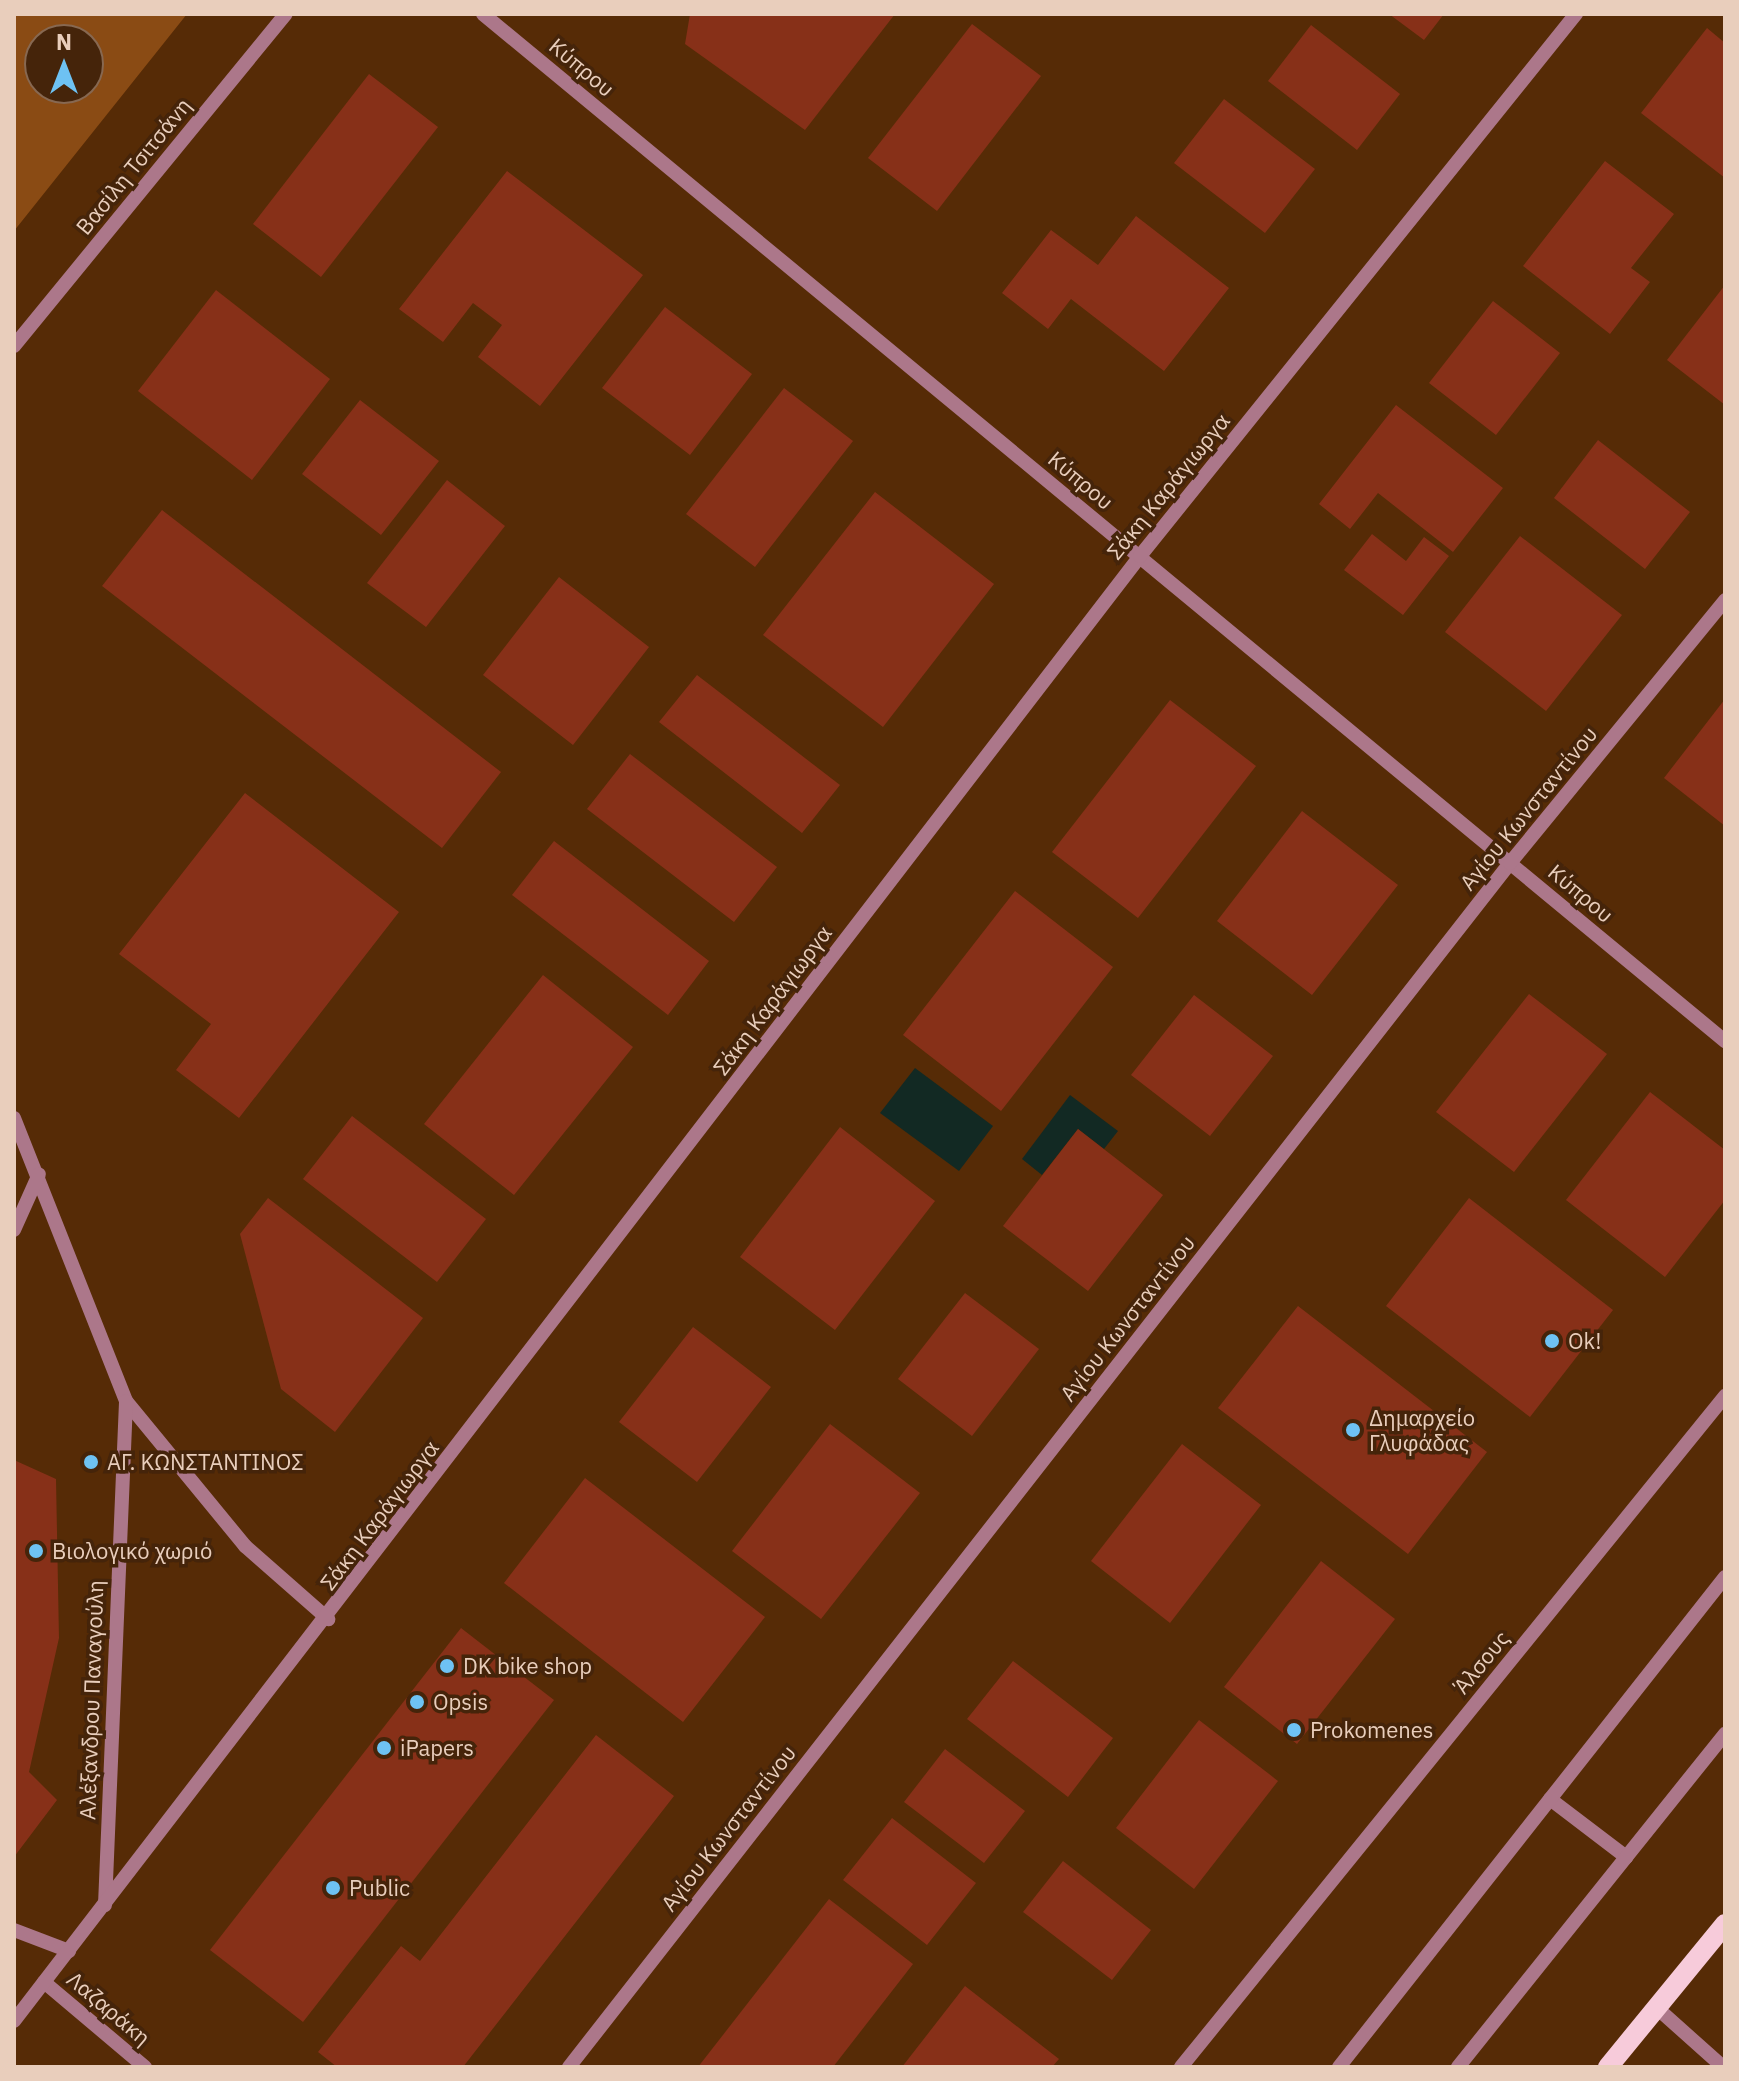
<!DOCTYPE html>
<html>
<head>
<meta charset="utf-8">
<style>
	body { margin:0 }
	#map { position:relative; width:1739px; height:2081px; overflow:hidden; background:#562b06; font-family:"IBM Plex Sans",sans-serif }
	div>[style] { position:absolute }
	.green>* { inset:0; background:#8a4b14 }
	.water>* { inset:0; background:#122923 }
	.building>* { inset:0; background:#873018 }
	.minor>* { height:14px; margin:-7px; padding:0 7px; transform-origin:7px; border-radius:7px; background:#ac778a }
	.major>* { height:20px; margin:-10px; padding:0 10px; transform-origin:10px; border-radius:10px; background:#f7cbda }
	.dots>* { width:22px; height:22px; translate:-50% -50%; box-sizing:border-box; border:4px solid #45240a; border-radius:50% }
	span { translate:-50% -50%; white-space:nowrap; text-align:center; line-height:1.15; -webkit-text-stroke:7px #45240a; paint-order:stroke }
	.street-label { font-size:22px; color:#e9cebc }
	.poi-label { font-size:22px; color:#e9cebc }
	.left { translate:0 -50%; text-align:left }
	.frame { position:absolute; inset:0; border:16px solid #e9cebc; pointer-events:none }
	.north { position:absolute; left:24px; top:24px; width:80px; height:80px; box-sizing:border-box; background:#45240a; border:2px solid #876851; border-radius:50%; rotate:0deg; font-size:22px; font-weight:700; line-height:32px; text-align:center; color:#e9cebc }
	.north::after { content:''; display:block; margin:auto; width:28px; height:36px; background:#6ec2f3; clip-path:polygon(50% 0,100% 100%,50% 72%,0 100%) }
</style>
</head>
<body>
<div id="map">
	<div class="green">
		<i style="clip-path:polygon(evenodd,14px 14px,187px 14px,14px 231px,14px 14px,88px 40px,88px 88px,40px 88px,40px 40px,88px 40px)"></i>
	</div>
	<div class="water">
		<i style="clip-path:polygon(915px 1068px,993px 1126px,959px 1171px,880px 1113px)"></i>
		<i style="clip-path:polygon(1070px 1095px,1118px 1131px,1104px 1149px,1078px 1129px,1042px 1175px,1022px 1159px)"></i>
	</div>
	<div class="building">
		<i style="clip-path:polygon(690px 14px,895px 14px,805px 130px,685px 44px)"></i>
		<i style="clip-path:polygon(1389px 14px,1444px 14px,1424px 40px)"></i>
		<i style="clip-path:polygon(972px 24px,1041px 76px,937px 211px,868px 158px)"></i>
		<i style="clip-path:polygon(1311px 25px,1400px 94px,1357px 150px,1268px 81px)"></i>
		<i style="clip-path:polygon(1707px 28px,1725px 43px,1725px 178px,1641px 113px)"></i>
		<i style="clip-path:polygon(369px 74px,438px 127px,321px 277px,253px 224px)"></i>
		<i style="clip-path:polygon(1224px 99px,1315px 169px,1265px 233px,1174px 163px)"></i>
		<i style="clip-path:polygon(1605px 161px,1674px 214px,1631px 268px,1650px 282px,1610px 334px,1523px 266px)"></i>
		<i style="clip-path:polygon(507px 171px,643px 275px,540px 406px,478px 357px,502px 325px,473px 303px,443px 342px,399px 309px)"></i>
		<i style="clip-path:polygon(1136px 216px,1229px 288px,1164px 371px,1071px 299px,1048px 329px,1002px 293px,1051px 230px,1098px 265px)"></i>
		<i style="clip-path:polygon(1725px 285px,1725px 405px,1667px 360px)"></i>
		<i style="clip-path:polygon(216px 290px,330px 379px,252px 480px,138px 391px)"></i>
		<i style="clip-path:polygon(1493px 301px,1560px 353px,1496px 435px,1429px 383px)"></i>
		<i style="clip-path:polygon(665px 307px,752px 374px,690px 455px,602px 388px)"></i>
		<i style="clip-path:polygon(784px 388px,853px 441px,755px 567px,686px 514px)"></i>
		<i style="clip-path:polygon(360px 400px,439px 461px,381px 535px,302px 474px)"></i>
		<i style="clip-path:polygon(1396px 405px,1503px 488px,1453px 552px,1378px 493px,1350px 529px,1319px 504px)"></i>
		<i style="clip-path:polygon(1598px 440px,1690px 512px,1645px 569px,1554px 498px)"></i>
		<i style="clip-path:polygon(447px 480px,505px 526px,426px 627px,367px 583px)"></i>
		<i style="clip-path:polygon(875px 492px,994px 584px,883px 727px,763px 635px)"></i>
		<i style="clip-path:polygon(162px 510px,501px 772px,442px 848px,102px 586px)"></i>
		<i style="clip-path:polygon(1372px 534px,1406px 561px,1424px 537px,1449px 556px,1403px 615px,1344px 570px)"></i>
		<i style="clip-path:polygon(1520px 536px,1622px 615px,1546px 711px,1445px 632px)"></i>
		<i style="clip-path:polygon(559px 577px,649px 647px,573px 745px,483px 675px)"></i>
		<i style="clip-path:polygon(697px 675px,840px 785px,802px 833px,659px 722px)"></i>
		<i style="clip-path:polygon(1725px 699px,1725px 826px,1664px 778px)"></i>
		<i style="clip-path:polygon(1170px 700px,1256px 766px,1138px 918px,1052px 852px)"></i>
		<i style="clip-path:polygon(630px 754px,777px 867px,734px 922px,587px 809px)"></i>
		<i style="clip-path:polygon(245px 793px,399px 912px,239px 1118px,176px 1070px,211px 1024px,119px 954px)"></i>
		<i style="clip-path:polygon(1302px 811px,1398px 885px,1312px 995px,1217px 921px)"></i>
		<i style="clip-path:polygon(554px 841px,709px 961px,668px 1015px,512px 895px)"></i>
		<i style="clip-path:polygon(1015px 891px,1113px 967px,1001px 1111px,903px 1035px)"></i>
		<i style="clip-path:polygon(543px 975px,633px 1047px,514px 1195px,424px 1124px)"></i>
		<i style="clip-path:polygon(1529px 994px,1607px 1054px,1514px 1172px,1436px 1112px)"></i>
		<i style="clip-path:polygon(1194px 995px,1273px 1056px,1210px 1136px,1131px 1075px)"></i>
		<i style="clip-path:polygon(1650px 1092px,1725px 1150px,1725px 1200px,1665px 1277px,1566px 1200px)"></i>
		<i style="clip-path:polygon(352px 1116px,486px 1219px,437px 1282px,303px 1179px)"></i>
		<i style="clip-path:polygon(840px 1127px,935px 1201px,835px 1330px,740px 1257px)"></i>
		<i style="clip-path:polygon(1078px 1129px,1163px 1195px,1088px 1291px,1003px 1226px)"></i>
		<i style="clip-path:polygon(268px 1198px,423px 1318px,335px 1432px,281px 1389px,240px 1234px)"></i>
		<i style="clip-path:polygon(1469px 1198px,1613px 1310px,1530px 1417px,1386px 1306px)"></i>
		<i style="clip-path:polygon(965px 1293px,1039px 1349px,972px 1436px,898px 1379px)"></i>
		<i style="clip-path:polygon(1298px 1306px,1487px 1452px,1408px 1554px,1218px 1408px)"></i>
		<i style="clip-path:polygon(693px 1327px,771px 1387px,697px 1482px,619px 1422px)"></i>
		<i style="clip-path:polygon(830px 1424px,920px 1493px,821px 1619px,732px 1551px)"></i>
		<i style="clip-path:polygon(1182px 1444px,1261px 1505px,1170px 1623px,1091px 1561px)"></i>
		<i style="clip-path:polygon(14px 1460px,56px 1479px,59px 1638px,29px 1772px,57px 1800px,14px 1857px)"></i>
		<i style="clip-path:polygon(585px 1478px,765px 1617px,683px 1722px,504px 1583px)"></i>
		<i style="clip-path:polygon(1321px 1561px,1395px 1619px,1297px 1744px,1224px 1687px)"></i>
		<i style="clip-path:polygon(461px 1628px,554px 1700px,303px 2022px,210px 1950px)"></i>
		<i style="clip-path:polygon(1013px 1661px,1113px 1738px,1068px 1797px,967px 1719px)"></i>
		<i style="clip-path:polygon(1199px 1720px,1278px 1781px,1194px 1889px,1116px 1828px)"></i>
		<i style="clip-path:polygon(596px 1735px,674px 1796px,463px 2067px,337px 2067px,318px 2052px,401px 1946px,420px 1961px)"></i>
		<i style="clip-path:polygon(945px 1749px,1025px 1811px,984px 1863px,904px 1802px)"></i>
		<i style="clip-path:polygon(892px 1818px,976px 1883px,927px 1945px,843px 1880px)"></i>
		<i style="clip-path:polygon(1063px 1861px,1151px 1930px,1112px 1980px,1023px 1912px)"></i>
		<i style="clip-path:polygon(829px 1899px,913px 1964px,833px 2067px,698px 2067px)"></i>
		<i style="clip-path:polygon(965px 1986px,1059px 2059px,1052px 2067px,902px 2067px)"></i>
	</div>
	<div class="minor">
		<i style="left:483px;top:14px;width:1612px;rotate:39.59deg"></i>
		<i style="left:14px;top:346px;width:429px;rotate:-50.7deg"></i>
		<i style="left:14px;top:1118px;width:304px;rotate:68.4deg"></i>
		<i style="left:126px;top:1401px;width:188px;rotate:50.6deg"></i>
		<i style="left:245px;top:1546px;width:111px;rotate:41.3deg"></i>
		<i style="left:14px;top:1230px;width:61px;rotate:-65.9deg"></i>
		<i style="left:1550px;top:1799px;width:96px;rotate:37.3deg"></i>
		<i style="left:105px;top:1905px;width:504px;rotate:-87.61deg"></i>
		<i style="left:14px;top:1930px;width:59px;rotate:20.9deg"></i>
		<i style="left:44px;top:1982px;width:132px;rotate:40.1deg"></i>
		<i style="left:1657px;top:2008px;width:89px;rotate:41.8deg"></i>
		<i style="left:14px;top:2021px;width:1848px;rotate:-52.45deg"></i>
		<i style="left:1140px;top:556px;width:696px;rotate:-51.19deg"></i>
		<i style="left:569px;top:2067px;width:1528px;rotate:-51.99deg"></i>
		<i style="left:1510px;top:863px;width:340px;rotate:-50.7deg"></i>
		<i style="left:1181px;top:2067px;width:864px;rotate:-50.97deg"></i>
		<i style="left:1339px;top:2067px;width:624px;rotate:-51.77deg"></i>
		<i style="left:1458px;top:2067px;width:427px;rotate:-51.3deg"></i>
	</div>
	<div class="major">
		<i style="left:1608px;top:2067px;width:185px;rotate:-50.7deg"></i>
	</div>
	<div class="dots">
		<i style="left:1552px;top:1341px;background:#6ec2f3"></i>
		<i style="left:1353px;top:1430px;background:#6ec2f3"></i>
		<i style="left:91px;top:1462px;background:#6ec2f3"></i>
		<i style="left:36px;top:1551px;background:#6ec2f3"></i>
		<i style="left:447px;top:1666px;background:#6ec2f3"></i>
		<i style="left:417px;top:1702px;background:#6ec2f3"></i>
		<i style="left:1294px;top:1730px;background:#6ec2f3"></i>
		<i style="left:384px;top:1748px;background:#6ec2f3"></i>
		<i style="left:333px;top:1888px;background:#6ec2f3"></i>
	</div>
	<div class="street-label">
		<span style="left:582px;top:67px;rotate:40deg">Κύπρου</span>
		<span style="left:133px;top:166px;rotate:-51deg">Βασίλη Τσιτσάνη</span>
		<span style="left:1081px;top:480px;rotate:40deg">Κύπρου</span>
		<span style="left:1168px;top:486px;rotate:-51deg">Σάκη Καράγιωργα</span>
		<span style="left:1528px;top:808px;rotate:-51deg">Αγίου Κωνσταντίνου</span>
		<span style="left:1581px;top:893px;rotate:40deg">Κύπρου</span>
		<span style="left:772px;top:1000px;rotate:-53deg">Σάκη Καράγιωργα</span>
		<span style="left:1127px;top:1318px;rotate:-52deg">Αγίου Κωνσταντίνου</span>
		<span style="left:379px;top:1515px;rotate:-53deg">Σάκη Καράγιωργα</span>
		<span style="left:1481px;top:1662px;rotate:-51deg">Άλσους</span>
		<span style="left:91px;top:1700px;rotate:-88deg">Αλέξανδρου Παναγούλη</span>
		<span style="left:728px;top:1828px;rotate:-52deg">Αγίου Κωνσταντίνου</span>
		<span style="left:109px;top:2008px;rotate:40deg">Λαζαράκη</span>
	</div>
	<div class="poi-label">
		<span class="left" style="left:1568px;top:1341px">Ok!</span>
		<span class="left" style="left:1369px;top:1430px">Δημαρχείο<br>Γλυφάδας</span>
		<span class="left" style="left:107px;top:1462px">ΑΓ. ΚΩΝΣΤΑΝΤΙΝΟΣ</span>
		<span class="left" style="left:52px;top:1551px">Βιολογικό χωριό</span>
		<span class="left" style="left:463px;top:1666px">DK bike shop</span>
		<span class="left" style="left:433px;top:1702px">Opsis</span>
		<span class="left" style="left:1310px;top:1730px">Prokomenes</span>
		<span class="left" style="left:400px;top:1748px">iPapers</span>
		<span class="left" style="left:349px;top:1888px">Public</span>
	</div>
	<div class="frame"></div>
	<div class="north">N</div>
</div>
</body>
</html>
